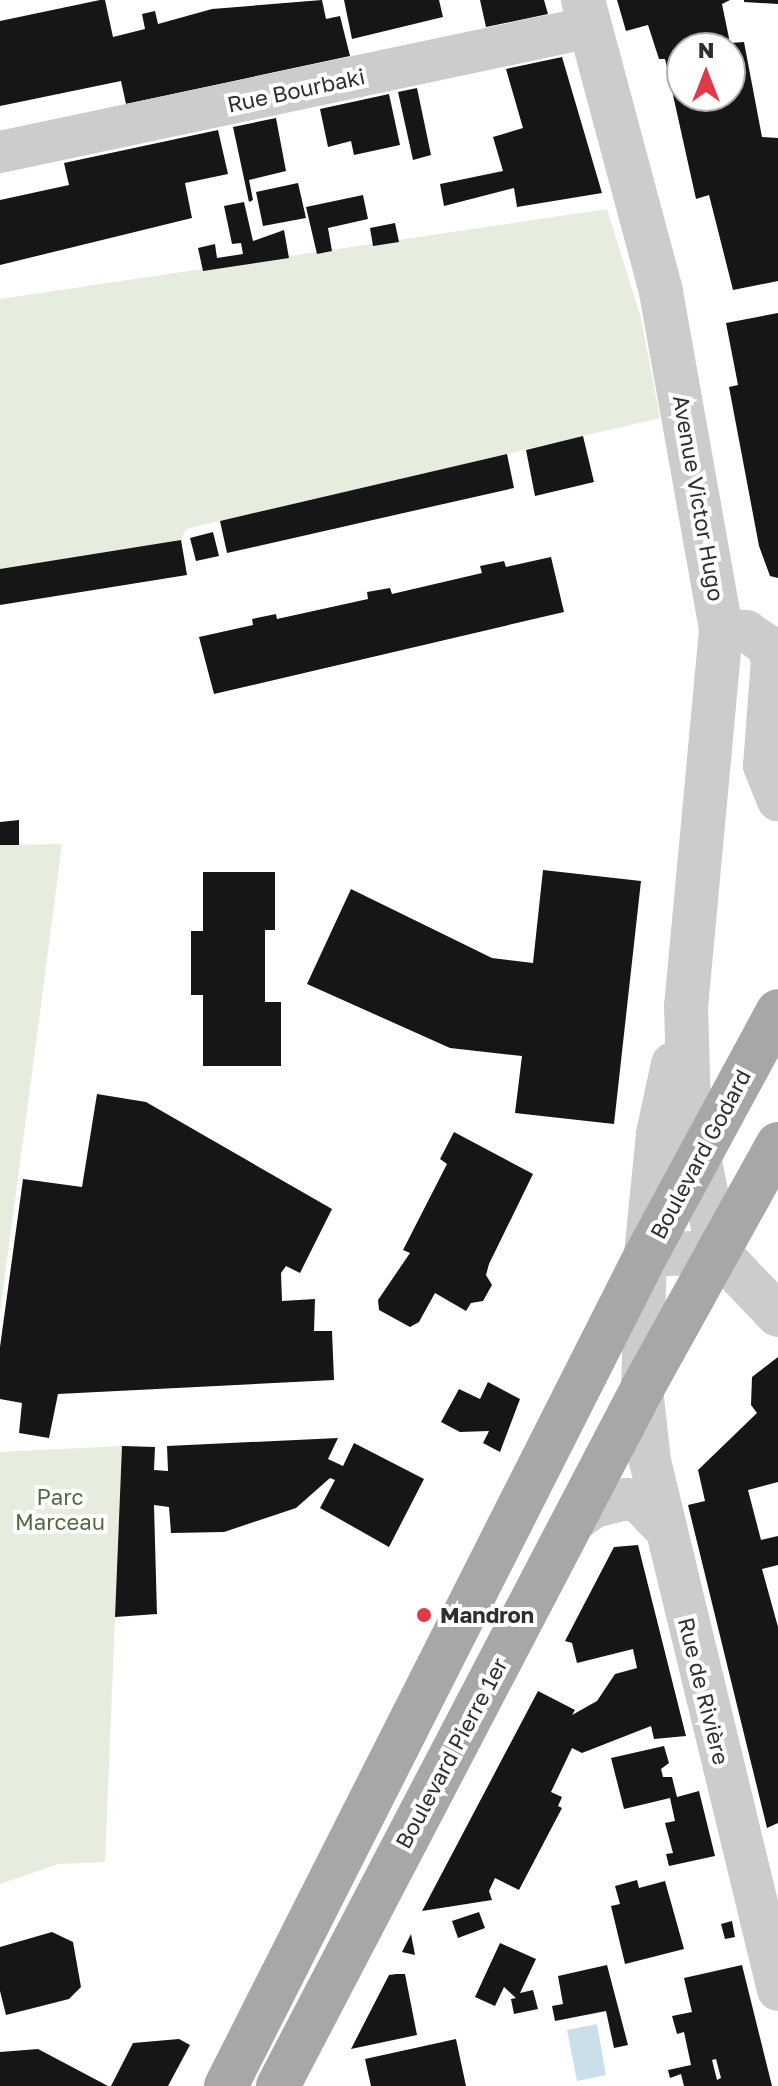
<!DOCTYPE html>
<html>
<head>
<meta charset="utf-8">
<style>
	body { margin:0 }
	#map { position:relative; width:778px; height:2086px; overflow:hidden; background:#fff; font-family:"Golos Text",sans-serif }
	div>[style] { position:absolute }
	.green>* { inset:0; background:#e6ecde }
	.water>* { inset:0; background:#cbdfeb }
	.building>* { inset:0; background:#161616 }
	.minor>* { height:42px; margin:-21px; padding:0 21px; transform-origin:21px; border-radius:21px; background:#ccc }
	.tertiary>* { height:44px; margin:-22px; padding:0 22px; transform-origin:22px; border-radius:22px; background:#ccc }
	.primary>* { height:44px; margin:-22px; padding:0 22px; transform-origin:22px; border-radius:22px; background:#a7a7a7 }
	.dots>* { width:22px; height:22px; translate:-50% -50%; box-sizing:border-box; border:4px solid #fff; border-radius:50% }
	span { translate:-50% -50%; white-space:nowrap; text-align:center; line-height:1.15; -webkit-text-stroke:8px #fff; paint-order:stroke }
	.street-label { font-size:22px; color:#2f2f2f }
	.park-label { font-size:22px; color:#546a3e }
	.poi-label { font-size:22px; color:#2f2f2f; font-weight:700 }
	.left { translate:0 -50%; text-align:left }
	.north { position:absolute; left:666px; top:32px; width:80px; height:80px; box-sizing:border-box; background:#fff; border:2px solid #acacac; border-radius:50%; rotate:0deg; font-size:22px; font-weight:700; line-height:32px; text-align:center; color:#2f2f2f }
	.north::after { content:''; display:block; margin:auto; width:28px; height:36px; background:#df394a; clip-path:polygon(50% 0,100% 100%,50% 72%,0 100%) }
</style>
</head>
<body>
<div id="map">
	<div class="green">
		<i style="clip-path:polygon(607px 209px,641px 318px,660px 418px,186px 529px,181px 540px,0 570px,0 299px)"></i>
		<i style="clip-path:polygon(62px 844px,37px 1036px,0 1312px,0 845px)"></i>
		<i style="clip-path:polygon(122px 1446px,105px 1862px,58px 1864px,0 1884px,0 1452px)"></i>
	</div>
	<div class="water">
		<i style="clip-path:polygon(597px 2024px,606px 2075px,577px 2081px,567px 2030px)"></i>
	</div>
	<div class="building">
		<i style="clip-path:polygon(100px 0,105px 0,113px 37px,145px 29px,142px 14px,155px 11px,158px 24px,212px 9px,322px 0,326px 19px,340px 16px,350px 56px,126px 104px,121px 81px,0 106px,0 21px)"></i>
		<i style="clip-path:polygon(344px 0,439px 0,443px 17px,352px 39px)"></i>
		<i style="clip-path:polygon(480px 0,544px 0,548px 14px,486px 27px)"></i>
		<i style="clip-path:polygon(evenodd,617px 0,730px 0,722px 4px,730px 43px,744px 42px,762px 137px,778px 138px,778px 281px,733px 290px,709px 195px,696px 199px,665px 59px,659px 59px,648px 25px,626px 31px,617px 0,682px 48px,730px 48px,730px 96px,682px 96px,682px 48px)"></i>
		<i style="clip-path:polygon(744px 0,778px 0,778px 4px,744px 2px)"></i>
		<i style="clip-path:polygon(562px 57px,602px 193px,517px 207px,514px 188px,444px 206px,440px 184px,503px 171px,493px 137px,523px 128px,506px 69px)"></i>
		<i style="clip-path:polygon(417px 88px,431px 155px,413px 160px,398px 92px)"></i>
		<i style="clip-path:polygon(389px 94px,400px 145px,354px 155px,351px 141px,328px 147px,320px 109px)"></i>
		<i style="clip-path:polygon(276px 118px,286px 171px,249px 180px,253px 200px,249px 202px,233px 127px)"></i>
		<i style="clip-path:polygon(218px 130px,228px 174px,185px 183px,192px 218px,0 265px,0 200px,69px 185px,64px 163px)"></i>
		<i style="clip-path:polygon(298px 183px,306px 218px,263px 226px,256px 192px)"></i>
		<i style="clip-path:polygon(363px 195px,368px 219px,328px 228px,332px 251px,317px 254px,306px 207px)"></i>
		<i style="clip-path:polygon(244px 202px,253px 241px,284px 230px,289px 258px,203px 271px,198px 248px,215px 244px,217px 258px,243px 254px,241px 243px,232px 244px,224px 206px)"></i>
		<i style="clip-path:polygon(395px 223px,399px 242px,373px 246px,370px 228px)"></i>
		<i style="clip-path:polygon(778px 313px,778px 578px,770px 576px,759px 546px,729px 387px,738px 385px,726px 323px)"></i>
		<i style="clip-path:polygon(583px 436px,594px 482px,535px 496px,526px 450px)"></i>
		<i style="clip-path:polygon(507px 454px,514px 488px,227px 553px,220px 521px)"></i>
		<i style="clip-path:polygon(213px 532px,219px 556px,196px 561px,190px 538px)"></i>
		<i style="clip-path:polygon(181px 540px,187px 575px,0 605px,0 569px)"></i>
		<i style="clip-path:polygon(551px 557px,564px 612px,214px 694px,199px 637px,253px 625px,252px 619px,276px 614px,277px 619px,368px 599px,367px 592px,390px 588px,392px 594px,482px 573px,480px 566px,504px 561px,506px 567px)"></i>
		<i style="clip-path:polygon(19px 820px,19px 845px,0 845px,0 822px)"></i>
		<i style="clip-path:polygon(543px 870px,641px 881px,614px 1124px,515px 1113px,522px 1056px,450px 1048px,307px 984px,351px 889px,492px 958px,533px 963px)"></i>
		<i style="clip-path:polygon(203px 872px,275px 872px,275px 930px,265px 930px,265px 1002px,281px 1002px,281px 1066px,203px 1066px,203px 995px,191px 995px,191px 931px,203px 931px)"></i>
		<i style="clip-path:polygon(97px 1094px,146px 1102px,332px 1209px,300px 1273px,286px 1266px,281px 1273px,282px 1301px,315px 1299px,314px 1331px,332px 1331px,334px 1380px,58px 1394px,49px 1438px,19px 1433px,22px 1403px,0 1399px,0 1347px,23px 1179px,82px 1187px)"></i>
		<i style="clip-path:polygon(454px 1132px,533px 1174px,489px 1264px,486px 1275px,492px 1285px,483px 1301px,471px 1303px,466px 1311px,435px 1293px,419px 1322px,410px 1327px,379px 1310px,378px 1300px,410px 1253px,403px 1250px,447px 1164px,440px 1159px)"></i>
		<i style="clip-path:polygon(778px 1357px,778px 1482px,748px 1490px,761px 1540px,778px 1536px,778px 1565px,762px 1569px,778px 1627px,778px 1823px,767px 1828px,688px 1505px,705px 1501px,698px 1470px,757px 1413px,751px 1405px,752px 1377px)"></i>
		<i style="clip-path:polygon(488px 1382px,520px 1399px,500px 1452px,483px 1443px,489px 1431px,460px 1432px,441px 1422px,459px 1389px,480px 1399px)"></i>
		<i style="clip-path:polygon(338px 1438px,328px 1459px,343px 1466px,354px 1443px,424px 1479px,389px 1547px,320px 1508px,335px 1480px,330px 1478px,296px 1508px,224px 1532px,171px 1533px,169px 1507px,154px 1505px,157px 1614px,115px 1617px,122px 1446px,155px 1447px,154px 1470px,168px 1471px,167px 1446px)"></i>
		<i style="clip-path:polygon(638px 1545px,686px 1736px,654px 1739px,651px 1726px,582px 1753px,572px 1748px,551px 1792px,562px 1797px,558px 1806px,562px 1808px,519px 1890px,495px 1878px,489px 1891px,492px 1900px,422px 1911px,538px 1691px,575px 1710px,572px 1715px,597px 1701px,615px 1674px,637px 1668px,633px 1649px,577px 1663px,572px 1643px,565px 1641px,614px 1547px)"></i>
		<i style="clip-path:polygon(664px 1746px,669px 1763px,661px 1769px,663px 1777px,672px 1777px,677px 1797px,699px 1791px,715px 1856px,669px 1866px,666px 1854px,673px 1853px,665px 1823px,675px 1821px,670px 1798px,624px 1809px,611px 1758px)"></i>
		<i style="clip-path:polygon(637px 1880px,639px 1888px,665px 1881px,684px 1949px,625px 1964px,611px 1906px,620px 1904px,615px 1886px)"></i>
		<i style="clip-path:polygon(479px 1912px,485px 1928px,458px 1938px,452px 1921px)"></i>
		<i style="clip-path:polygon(732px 1921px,735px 1937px,725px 1939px,721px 1924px)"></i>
		<i style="clip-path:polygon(52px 1932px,73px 1942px,81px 1987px,69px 1999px,6px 2015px,0 1991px,0 1947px)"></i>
		<i style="clip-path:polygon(411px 1934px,415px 1955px,402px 1952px)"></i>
		<i style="clip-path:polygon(500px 1943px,536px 1959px,520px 1993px,533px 1990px,538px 2009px,514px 2014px,511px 1999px,516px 1998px,504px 1987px,495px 2006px,475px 1997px)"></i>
		<i style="clip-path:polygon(607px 1965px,628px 2045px,614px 2048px,606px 2011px,555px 2021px,552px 2006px,563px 2004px,558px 1976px)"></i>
		<i style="clip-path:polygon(evenodd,742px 1965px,772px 2086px,684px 2086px,681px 2074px,670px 2078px,668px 2070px,691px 2065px,684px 2032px,677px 2034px,672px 2016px,692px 2012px,684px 1978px,742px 1965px,716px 2059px,721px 2078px,717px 2080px,712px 2060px,716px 2059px)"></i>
		<i style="clip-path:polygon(396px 1974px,405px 1974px,417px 2035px,351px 2049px,389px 1975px)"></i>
		<i style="clip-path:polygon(179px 2039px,190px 2045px,168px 2086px,111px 2086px,133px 2043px)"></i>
		<i style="clip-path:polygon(456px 2039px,466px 2086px,371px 2086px,365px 2059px)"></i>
		<i style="clip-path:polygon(38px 2049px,108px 2086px,0 2086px,0 2052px)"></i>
	</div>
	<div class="minor">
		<i style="left:0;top:152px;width:604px;rotate:-11.94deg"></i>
		<i style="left:721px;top:630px;width:25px;rotate:2deg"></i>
		<i style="left:746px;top:631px;width:25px;rotate:34deg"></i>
		<i style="left:767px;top:645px;width:16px;rotate:72deg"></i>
		<i style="left:772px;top:660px;width:106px;rotate:94.3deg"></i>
		<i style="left:764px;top:766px;width:37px;rotate:68deg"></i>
		<i style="left:646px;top:1255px;width:134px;rotate:91.7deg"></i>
		<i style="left:642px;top:1389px;width:72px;rotate:83.7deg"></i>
		<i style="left:650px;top:1461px;width:544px;rotate:76.4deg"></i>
		<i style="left:572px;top:1523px;width:27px;rotate:-36deg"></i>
		<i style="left:594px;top:1507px;width:34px;rotate:-14deg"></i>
		<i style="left:627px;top:1499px;width:14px;rotate:17deg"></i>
		<i style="left:640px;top:1503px;width:33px;rotate:46deg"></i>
	</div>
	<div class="tertiary">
		<i style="left:583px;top:0;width:302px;rotate:75deg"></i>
		<i style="left:661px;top:292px;width:343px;rotate:79.9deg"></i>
		<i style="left:721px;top:630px;width:378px;rotate:95.3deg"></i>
		<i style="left:686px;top:1006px;width:100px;rotate:88.3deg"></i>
		<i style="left:689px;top:1106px;width:149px;rotate:78.8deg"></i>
		<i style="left:673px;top:1064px;width:72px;rotate:102.1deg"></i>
		<i style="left:658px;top:1134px;width:122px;rotate:95.7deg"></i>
		<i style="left:646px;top:1255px;width:72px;rotate:-2.4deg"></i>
		<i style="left:718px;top:1252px;width:87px;rotate:46.4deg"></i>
	</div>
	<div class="primary">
		<i style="left:226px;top:2086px;width:931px;rotate:-63.19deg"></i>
		<i style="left:646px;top:1255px;width:277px;rotate:-61.6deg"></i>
		<i style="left:278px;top:2086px;width:786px;rotate:-62.42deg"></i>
		<i style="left:642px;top:1389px;width:280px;rotate:-61deg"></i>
	</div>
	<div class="dots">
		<i style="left:424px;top:1615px;background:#df394a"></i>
	</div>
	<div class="street-label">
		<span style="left:296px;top:90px;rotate:-12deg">Rue Bourbaki</span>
		<span style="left:699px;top:498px;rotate:80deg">Avenue Victor Hugo</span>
		<span style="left:700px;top:1154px;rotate:-62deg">Boulevard Godard</span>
		<span style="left:704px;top:1691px;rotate:76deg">Rue de Rivière</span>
		<span style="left:451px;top:1753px;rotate:-62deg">Boulevard Pierre 1er</span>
	</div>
	<div class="park-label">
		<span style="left:60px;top:1509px">Parc<br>Marceau</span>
	</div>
	<div class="poi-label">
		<span class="left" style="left:440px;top:1615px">Mandron</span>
	</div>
	<div class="north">N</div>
</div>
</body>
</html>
